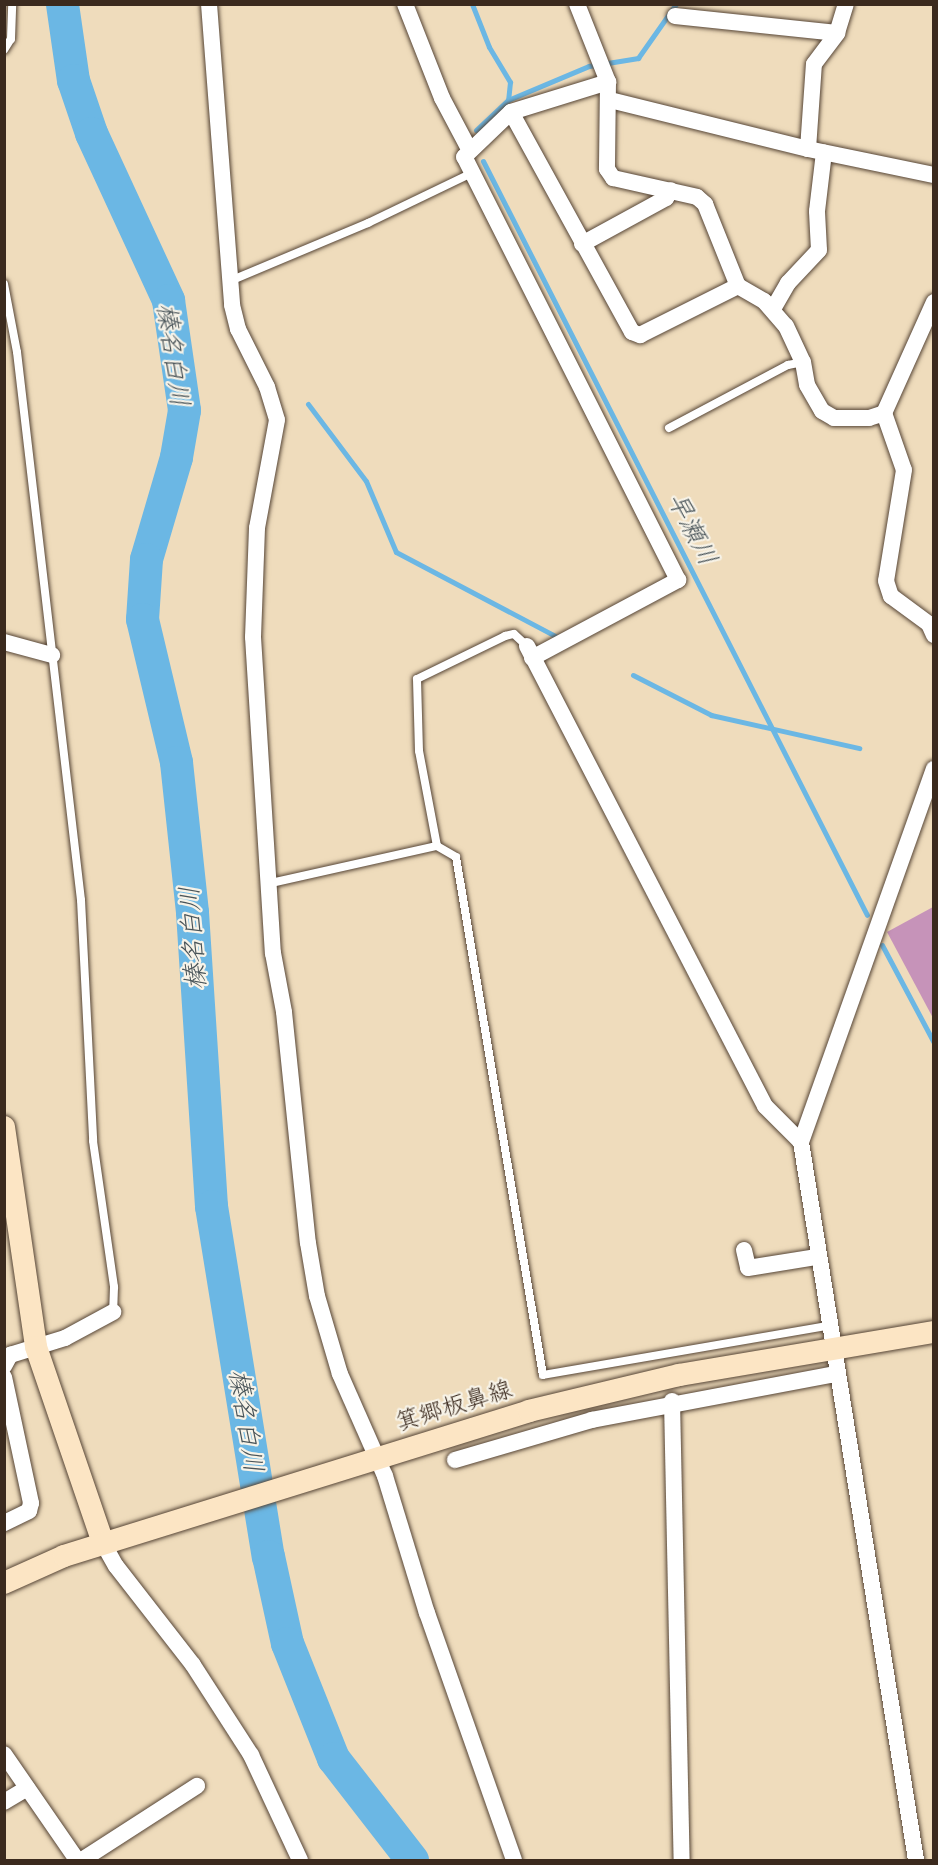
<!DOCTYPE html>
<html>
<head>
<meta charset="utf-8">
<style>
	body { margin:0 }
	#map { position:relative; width:938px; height:1865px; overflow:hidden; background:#efdcbc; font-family:Caveat,"Klee One",sans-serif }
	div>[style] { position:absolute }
	.stream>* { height:5px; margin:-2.5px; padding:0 2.5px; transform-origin:2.5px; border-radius:2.5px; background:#6bb7e4 }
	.river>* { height:33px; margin:-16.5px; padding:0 16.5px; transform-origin:16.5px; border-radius:16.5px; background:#6bb7e4 }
	.building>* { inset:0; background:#c693b9 }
	.roads { filter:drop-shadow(0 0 2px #564536) drop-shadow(0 0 2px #564536) }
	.lane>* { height:8px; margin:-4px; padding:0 4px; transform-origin:4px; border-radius:4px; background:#fff }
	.street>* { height:16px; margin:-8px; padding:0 8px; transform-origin:8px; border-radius:8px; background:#fff }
	.secondary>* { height:22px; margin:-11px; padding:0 11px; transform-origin:11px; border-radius:11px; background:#fce5c4 }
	span { translate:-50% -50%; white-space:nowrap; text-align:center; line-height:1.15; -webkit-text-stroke:4.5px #f7f3e8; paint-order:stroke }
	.street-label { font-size:24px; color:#3b2a1e }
	.water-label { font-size:26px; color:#495459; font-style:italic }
	.frame { position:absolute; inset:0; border:6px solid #3b2a1e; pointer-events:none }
</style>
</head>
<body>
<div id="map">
	<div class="stream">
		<i style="left:472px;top:4px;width:46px;rotate:68.4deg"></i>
		<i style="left:489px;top:47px;width:41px;rotate:59deg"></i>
		<i style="left:510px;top:82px;width:18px;rotate:96deg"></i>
		<i style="left:476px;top:130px;width:44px;rotate:-43.2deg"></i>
		<i style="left:508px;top:100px;width:88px;rotate:-22.8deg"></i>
		<i style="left:589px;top:66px;width:50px;rotate:-9.3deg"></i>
		<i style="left:638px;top:58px;width:66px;rotate:-54.9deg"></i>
		<i style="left:483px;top:161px;width:846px;rotate:63.01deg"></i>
		<i style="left:308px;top:404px;width:96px;rotate:53deg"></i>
		<i style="left:366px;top:481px;width:77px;rotate:67.1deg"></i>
		<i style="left:396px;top:552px;width:182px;rotate:27.8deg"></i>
		<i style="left:633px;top:675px;width:88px;rotate:27.1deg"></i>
		<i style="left:711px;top:715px;width:152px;rotate:12.6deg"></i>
		<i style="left:882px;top:945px;width:111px;rotate:62deg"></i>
	</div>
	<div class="river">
		<i style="left:62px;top:4px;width:77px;rotate:81.8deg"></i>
		<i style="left:73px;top:80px;width:56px;rotate:71.2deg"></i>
		<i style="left:91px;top:133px;width:184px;rotate:65.2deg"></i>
		<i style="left:168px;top:300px;width:111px;rotate:81.7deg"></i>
		<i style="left:184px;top:410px;width:48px;rotate:99.7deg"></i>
		<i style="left:176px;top:457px;width:106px;rotate:106.4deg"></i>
		<i style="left:146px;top:559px;width:60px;rotate:93.8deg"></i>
		<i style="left:142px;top:619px;width:147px;rotate:76.6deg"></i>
		<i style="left:176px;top:762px;width:151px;rotate:83.9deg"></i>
		<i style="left:192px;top:912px;width:295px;rotate:86.3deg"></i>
		<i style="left:211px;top:1206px;width:355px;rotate:80.8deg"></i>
		<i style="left:268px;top:1556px;width:89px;rotate:77.7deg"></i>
		<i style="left:287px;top:1643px;width:124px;rotate:68.2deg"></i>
		<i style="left:333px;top:1758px;width:129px;rotate:52.2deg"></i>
	</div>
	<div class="building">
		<i style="clip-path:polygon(933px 907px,933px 1018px,887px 932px)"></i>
	</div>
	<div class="roads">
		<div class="lane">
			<i style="left:4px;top:50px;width:13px;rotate:-58deg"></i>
			<i style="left:11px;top:39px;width:35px;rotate:-88deg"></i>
			<i style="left:230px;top:281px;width:150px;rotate:-22.8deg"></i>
			<i style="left:368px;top:223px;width:113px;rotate:-25.7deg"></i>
			<i style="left:4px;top:284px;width:69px;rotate:79.2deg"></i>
			<i style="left:17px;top:352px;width:552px;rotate:83.34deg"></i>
			<i style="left:81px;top:900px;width:241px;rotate:87.1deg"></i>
			<i style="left:93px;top:1141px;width:148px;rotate:81.8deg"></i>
			<i style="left:114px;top:1287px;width:25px;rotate:92deg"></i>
			<i style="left:669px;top:428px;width:135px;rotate:-27.9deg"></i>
			<i style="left:788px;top:365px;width:15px;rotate:-11deg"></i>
			<i style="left:437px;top:846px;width:97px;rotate:-100.7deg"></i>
			<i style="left:419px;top:751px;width:72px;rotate:-91.6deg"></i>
			<i style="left:417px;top:679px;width:98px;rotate:-26deg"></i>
			<i style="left:505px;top:636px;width:9px;rotate:-13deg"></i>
			<i style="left:514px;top:634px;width:18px;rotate:43deg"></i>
			<i style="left:271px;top:883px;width:170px;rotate:-12.6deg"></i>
			<i style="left:437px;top:846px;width:22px;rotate:30deg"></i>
			<i style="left:456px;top:857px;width:525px;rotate:80.47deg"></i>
			<i style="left:543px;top:1375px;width:289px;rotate:-9.8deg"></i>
		</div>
		<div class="street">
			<i style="left:209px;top:4px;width:302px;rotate:85.6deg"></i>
			<i style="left:232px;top:305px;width:25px;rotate:76deg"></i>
			<i style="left:238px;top:329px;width:65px;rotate:63.4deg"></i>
			<i style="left:267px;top:387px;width:34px;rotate:73deg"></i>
			<i style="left:277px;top:420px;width:110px;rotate:100.5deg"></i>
			<i style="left:257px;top:528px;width:109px;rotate:92.1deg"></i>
			<i style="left:253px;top:637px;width:317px;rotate:86.4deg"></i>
			<i style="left:273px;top:953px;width:60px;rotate:79.4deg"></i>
			<i style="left:284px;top:1012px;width:232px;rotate:84.1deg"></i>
			<i style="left:308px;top:1243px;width:54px;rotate:80.4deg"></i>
			<i style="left:317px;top:1296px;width:81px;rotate:73.6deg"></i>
			<i style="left:340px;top:1374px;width:111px;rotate:66.2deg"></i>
			<i style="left:385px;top:1476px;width:143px;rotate:73deg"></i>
			<i style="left:427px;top:1613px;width:262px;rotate:70.6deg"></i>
			<i style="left:405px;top:4px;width:101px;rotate:68.5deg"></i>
			<i style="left:442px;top:98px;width:58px;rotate:62.1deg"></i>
			<i style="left:577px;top:4px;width:84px;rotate:68.3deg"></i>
			<i style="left:608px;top:82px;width:87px;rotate:90.7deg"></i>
			<i style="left:607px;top:169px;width:11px;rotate:56deg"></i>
			<i style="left:613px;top:178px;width:86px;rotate:12.7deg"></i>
			<i style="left:697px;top:197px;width:11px;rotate:41deg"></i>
			<i style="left:705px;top:204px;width:88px;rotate:68.1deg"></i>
			<i style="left:738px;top:286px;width:30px;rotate:30deg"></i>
			<i style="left:764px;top:301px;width:33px;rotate:49deg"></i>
			<i style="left:786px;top:326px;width:40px;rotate:65deg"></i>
			<i style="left:803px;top:362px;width:23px;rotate:80deg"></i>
			<i style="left:807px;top:385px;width:30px;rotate:60deg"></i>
			<i style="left:822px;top:411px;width:14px;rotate:30deg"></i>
			<i style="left:834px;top:418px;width:35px"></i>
			<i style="left:869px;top:418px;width:16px;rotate:-18deg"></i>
			<i style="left:675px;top:16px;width:163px;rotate:6deg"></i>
			<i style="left:837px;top:33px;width:30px;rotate:-73deg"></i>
			<i style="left:610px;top:100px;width:204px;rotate:13.9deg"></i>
			<i style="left:808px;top:149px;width:129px;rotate:11.7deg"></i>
			<i style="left:511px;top:112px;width:251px;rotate:61.2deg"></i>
			<i style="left:632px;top:332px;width:9px;rotate:21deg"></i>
			<i style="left:640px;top:335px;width:110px;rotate:-26.6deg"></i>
			<i style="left:808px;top:149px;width:85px;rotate:-86deg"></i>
			<i style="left:814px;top:64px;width:39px;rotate:-53deg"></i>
			<i style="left:582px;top:244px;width:96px;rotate:-28.7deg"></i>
			<i style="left:666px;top:198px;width:9px;rotate:-58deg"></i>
			<i style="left:934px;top:302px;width:122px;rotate:114.2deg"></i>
			<i style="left:884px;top:413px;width:60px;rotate:70.7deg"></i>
			<i style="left:904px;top:470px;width:112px;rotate:99.2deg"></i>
			<i style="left:886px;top:581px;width:16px;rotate:72deg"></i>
			<i style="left:891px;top:596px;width:47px;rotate:36.4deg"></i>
			<i style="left:929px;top:624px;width:12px;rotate:66deg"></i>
			<i style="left:773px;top:309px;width:30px;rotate:-60deg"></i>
			<i style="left:788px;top:283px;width:45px;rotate:-46.8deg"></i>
			<i style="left:819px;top:250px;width:39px;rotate:-93deg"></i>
			<i style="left:817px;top:211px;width:59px;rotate:-83.2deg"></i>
			<i style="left:4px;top:642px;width:50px;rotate:15.2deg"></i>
			<i style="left:527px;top:646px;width:518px;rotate:62.64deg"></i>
			<i style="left:765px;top:1106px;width:51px;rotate:45deg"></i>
			<i style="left:532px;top:658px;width:166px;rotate:-28.1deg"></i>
			<i style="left:678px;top:580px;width:474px;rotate:-116.8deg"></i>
			<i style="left:464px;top:157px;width:65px;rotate:-43.8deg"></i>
			<i style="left:511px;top:112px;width:102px;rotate:-17.2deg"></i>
			<i style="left:744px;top:1250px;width:18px;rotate:77deg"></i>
			<i style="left:748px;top:1268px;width:70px;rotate:-9.1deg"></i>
			<i style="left:4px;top:1366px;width:13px;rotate:-61deg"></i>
			<i style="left:10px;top:1355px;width:58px;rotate:-17.2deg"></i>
			<i style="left:65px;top:1338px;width:55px;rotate:-28.4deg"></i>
			<i style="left:4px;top:1377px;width:129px;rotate:77.9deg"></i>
			<i style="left:31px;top:1503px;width:8px;rotate:104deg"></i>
			<i style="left:29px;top:1511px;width:28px;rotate:154deg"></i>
			<i style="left:672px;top:1401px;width:459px;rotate:88.8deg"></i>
			<i style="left:455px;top:1460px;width:143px;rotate:-16.3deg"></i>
			<i style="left:592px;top:1420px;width:247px;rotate:-10.7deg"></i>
			<i style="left:103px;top:1543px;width:26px;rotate:61deg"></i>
			<i style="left:116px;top:1566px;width:125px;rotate:52.1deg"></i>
			<i style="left:193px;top:1665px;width:107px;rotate:57.2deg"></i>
			<i style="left:251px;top:1755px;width:116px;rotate:65deg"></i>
			<i style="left:4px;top:1754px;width:129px;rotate:55.4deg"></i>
			<i style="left:4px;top:1802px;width:27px;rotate:-31deg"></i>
			<i style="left:82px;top:1860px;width:137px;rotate:-32.8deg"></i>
			<i style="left:916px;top:1860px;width:727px;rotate:-99.1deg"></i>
			<i style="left:801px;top:1142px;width:396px;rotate:-70.4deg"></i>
		</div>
		<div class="secondary">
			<i style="left:4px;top:1127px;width:222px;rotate:81.7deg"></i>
			<i style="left:36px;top:1347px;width:207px;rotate:71.1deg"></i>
			<i style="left:4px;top:1583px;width:66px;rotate:-24.2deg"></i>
			<i style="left:64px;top:1556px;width:487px;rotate:-17.3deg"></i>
			<i style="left:529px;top:1411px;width:154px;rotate:-13.5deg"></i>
			<i style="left:679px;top:1375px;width:259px;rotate:-9.6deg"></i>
		</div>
	</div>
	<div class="street-label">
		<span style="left:454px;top:1406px;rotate:-17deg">箕郷板鼻線</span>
	</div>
	<div class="water-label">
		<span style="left:173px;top:355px;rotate:82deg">榛名白川</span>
		<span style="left:692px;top:529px;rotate:63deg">早瀬川</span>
		<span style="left:193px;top:938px;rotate:-94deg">榛名白川</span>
		<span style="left:246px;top:1421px;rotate:81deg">榛名白川</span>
	</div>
	<div class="frame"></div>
</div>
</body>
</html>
